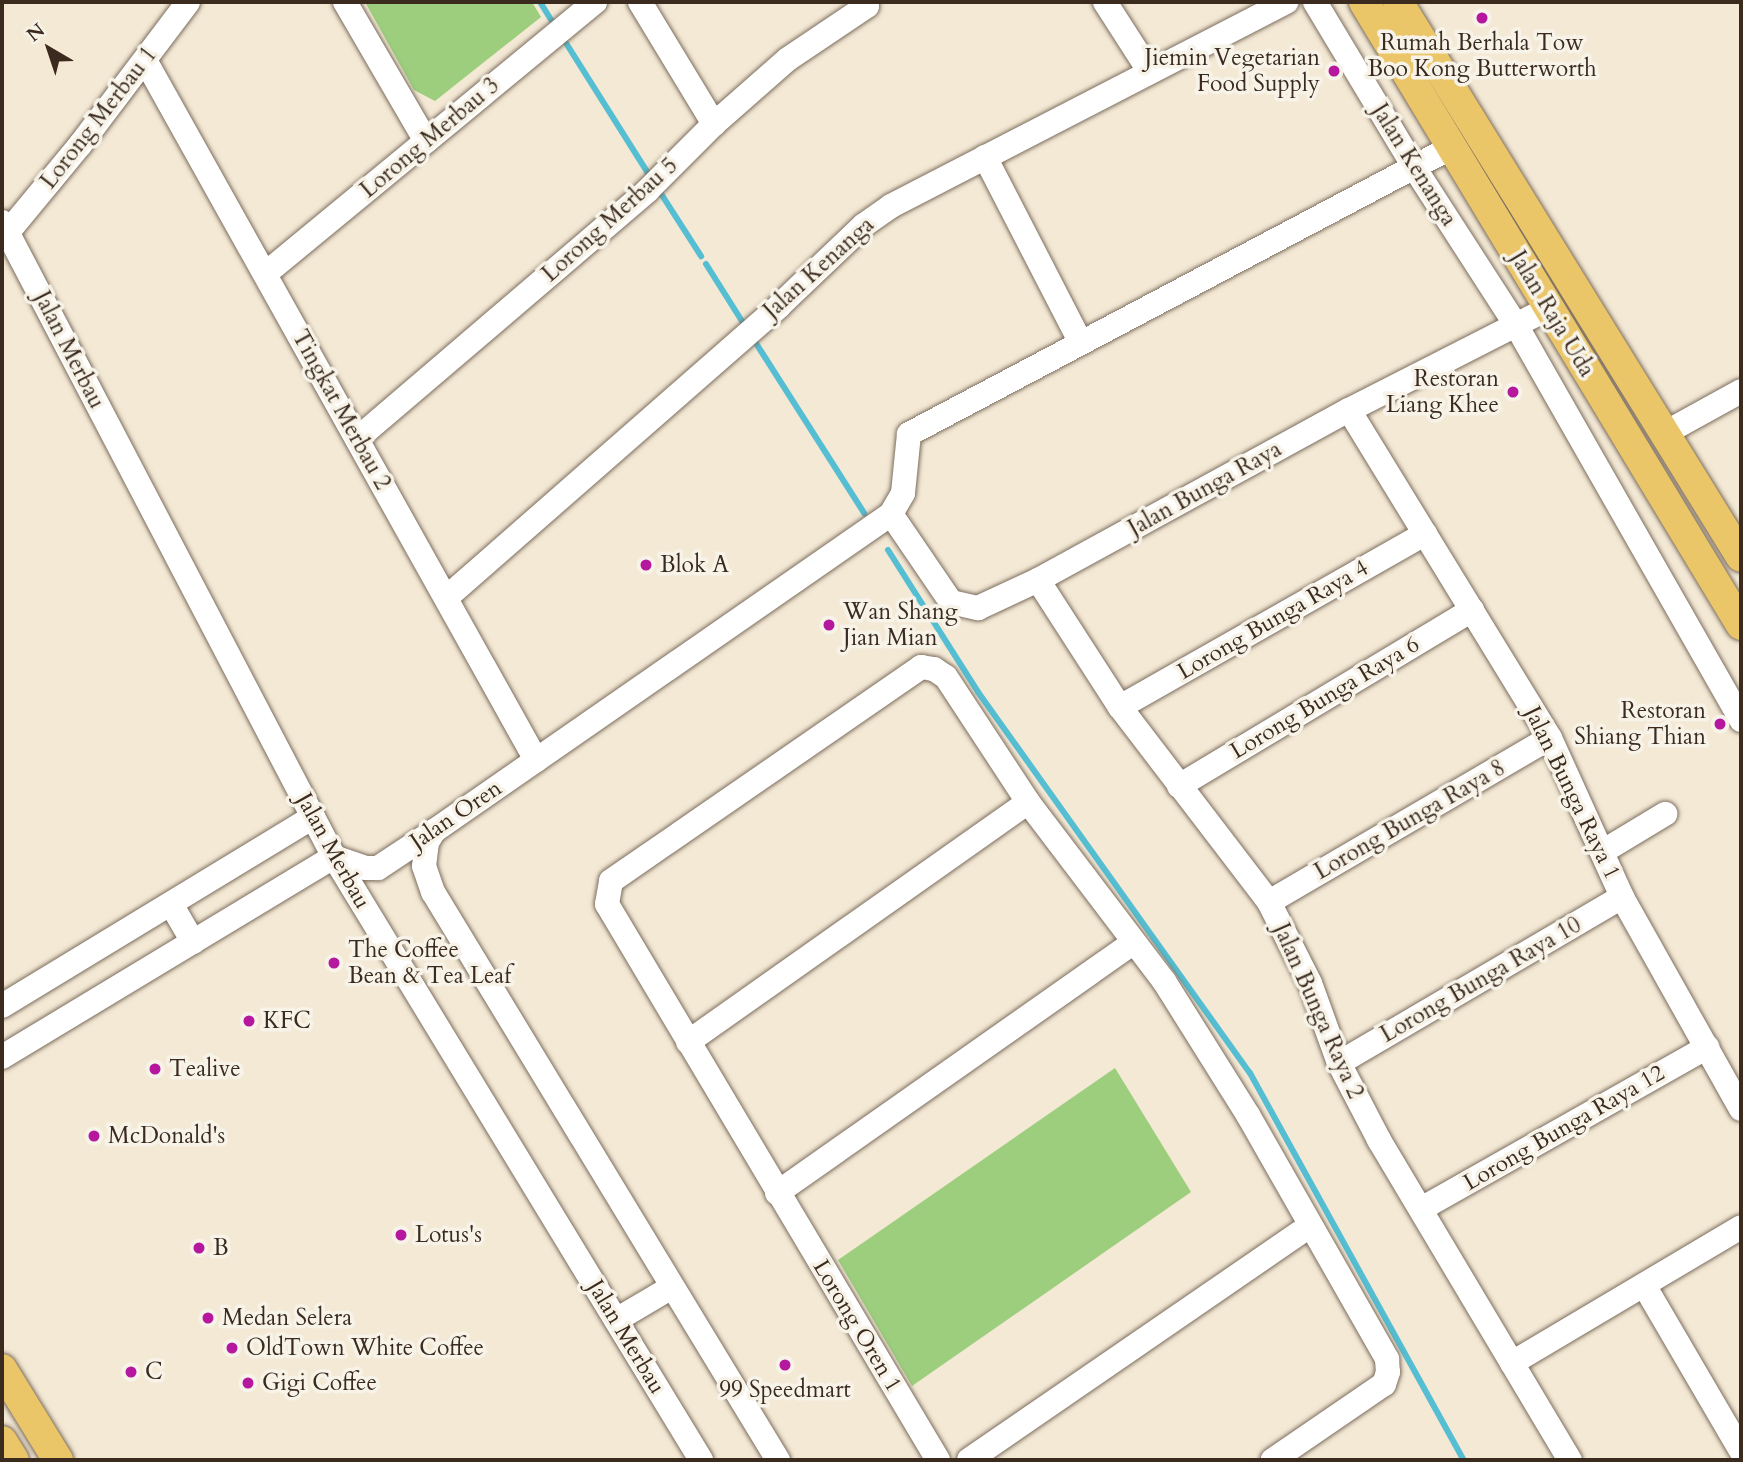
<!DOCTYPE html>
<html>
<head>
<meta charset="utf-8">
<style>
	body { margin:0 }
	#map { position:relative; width:1743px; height:1462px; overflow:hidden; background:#f4e9d5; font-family:Cardo,serif }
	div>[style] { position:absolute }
	.green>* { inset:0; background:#9cce7e }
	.stream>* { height:6px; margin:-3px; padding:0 3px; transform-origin:3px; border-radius:3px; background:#55bed2 }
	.roads { filter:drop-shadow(0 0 2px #7c6d5e) drop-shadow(0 0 2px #7c6d5e) }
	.minor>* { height:24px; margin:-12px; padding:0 12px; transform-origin:12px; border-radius:12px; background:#fff }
	.major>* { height:30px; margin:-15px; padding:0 15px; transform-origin:15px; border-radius:15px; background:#ebc669 }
	.dots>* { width:19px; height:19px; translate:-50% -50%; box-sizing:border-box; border:4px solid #f7f3e8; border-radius:50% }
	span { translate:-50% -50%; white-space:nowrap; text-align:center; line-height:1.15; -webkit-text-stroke:7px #f7f3e8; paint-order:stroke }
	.poi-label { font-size:23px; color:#3b2a1e }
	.right { translate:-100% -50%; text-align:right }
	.left { translate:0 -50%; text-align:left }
	.street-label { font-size:23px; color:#3b2a1e }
	.frame { position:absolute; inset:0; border:4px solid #3b2a1e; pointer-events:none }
	.north { position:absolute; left:14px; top:14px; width:70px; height:70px; -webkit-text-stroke:5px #f7f3e8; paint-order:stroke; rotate:321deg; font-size:19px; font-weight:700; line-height:28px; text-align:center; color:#3b2a1e }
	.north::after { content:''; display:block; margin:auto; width:24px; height:32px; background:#3b2a1e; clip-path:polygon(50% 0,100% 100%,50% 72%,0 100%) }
</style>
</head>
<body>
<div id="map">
	<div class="green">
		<i style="clip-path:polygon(365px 2px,532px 2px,541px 17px,435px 101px,414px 90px)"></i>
		<i style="clip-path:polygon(1115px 1068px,1191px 1192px,912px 1386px,838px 1260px)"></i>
	</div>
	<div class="stream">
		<i style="left:540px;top:2px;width:28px;rotate:58deg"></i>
		<i style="left:566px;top:43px;width:160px;rotate:57.8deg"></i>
		<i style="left:658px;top:189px;width:80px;rotate:57.3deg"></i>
		<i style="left:706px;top:264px;width:73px;rotate:57.8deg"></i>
		<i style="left:752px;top:337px;width:209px;rotate:57.5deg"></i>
		<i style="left:888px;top:550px;width:168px;rotate:57.6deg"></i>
		<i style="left:978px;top:692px;width:468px;rotate:54.5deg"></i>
		<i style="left:1250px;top:1073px;width:442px;rotate:61.1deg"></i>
	</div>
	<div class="roads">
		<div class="minor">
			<i style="left:345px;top:2px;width:161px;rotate:59.8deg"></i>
			<i style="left:640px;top:2px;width:143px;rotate:58.8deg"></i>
			<i style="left:1105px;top:2px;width:83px;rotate:57.3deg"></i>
			<i style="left:1315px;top:2px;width:192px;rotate:59deg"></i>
			<i style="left:1414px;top:167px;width:188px;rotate:57.2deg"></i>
			<i style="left:1516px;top:325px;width:455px;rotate:60.3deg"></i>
			<i style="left:145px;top:60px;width:802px;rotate:60.81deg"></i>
			<i style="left:985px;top:157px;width:209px;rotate:62.7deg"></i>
			<i style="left:2px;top:222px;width:717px;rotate:62.4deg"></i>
			<i style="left:334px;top:857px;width:706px;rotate:58.67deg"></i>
			<i style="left:8px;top:232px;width:113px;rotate:-50.4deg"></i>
			<i style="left:80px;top:145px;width:179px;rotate:-52.9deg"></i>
			<i style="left:265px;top:274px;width:428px;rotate:-39.5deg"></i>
			<i style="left:1349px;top:410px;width:385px;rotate:58.5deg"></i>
			<i style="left:1550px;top:738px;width:175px;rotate:65.6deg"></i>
			<i style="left:1622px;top:897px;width:243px;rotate:60.7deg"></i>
			<i style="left:1665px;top:433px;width:87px;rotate:-28.9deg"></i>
			<i style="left:357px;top:439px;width:382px;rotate:-40.5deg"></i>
			<i style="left:647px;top:191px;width:95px;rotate:-45deg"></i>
			<i style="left:714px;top:124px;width:98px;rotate:-41.3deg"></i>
			<i style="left:788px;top:59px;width:95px;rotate:-33.9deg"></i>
			<i style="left:867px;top:6px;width:5px;rotate:-127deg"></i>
			<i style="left:891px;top:514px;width:107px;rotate:55.7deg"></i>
			<i style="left:951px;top:602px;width:28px;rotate:13deg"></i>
			<i style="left:978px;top:608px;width:66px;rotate:-25deg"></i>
			<i style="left:1038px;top:580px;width:354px;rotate:-28.7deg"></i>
			<i style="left:1349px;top:410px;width:225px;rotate:-27deg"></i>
			<i style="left:1038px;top:580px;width:151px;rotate:57.2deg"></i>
			<i style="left:1120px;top:707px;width:245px;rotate:52.6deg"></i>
			<i style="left:1269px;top:902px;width:91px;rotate:63.2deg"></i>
			<i style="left:1310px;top:983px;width:85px;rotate:70.1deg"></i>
			<i style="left:1339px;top:1063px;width:87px;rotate:62.5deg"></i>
			<i style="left:1379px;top:1140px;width:373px;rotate:59.2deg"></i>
			<i style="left:446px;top:598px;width:443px;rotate:-41.2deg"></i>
			<i style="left:779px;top:306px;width:117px;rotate:-43.6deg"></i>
			<i style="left:864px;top:225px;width:33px;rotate:-35deg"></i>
			<i style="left:891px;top:206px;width:445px;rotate:-27.3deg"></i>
			<i style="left:1120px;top:707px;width:351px;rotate:-29.6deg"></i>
			<i style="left:1179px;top:786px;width:342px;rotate:-31deg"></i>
			<i style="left:434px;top:831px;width:13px;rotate:122deg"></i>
			<i style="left:427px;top:842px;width:24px;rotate:97deg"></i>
			<i style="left:424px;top:866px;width:28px;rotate:71deg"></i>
			<i style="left:433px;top:892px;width:665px;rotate:58.73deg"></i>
			<i style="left:1602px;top:852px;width:74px;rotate:-31.1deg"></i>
			<i style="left:1269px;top:902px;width:325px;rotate:-30.3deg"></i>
			<i style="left:171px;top:904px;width:44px;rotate:59.9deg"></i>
			<i style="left:2px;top:1006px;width:364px;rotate:-31.3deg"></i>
			<i style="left:688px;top:1042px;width:416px;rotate:-35.2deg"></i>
			<i style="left:2px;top:1057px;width:388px;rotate:-31.1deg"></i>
			<i style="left:334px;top:857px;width:34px;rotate:19deg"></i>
			<i style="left:366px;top:868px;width:12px"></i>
			<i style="left:378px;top:868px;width:67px;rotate:-33.5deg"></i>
			<i style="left:434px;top:831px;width:556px;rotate:-34.75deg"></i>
			<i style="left:891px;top:514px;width:24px;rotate:-60deg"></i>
			<i style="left:903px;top:493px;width:59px;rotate:-84.2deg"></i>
			<i style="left:909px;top:434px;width:612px;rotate:-27.86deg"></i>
			<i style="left:1339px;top:1063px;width:328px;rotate:-30.4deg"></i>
			<i style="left:777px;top:1193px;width:436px;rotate:-35.1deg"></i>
			<i style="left:1421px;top:1209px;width:329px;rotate:-29.5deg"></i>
			<i style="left:1644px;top:1285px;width:192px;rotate:59.7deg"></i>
			<i style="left:616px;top:1320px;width:65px;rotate:-30.5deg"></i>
			<i style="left:1512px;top:1363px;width:266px;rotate:-30.7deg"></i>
			<i style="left:938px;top:1460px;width:647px;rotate:-120.77deg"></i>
			<i style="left:607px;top:904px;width:23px;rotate:-80deg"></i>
			<i style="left:611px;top:881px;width:377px;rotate:-34.6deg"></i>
			<i style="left:921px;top:667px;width:13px;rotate:9deg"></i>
			<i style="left:934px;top:669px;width:14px;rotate:34deg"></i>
			<i style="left:946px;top:677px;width:149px;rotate:56.7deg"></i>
			<i style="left:1028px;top:802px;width:225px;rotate:52.8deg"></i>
			<i style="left:1164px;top:981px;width:158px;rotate:57.9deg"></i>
			<i style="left:1248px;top:1115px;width:281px;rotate:60.3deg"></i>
			<i style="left:1387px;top:1359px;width:13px;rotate:86deg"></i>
			<i style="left:1388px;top:1372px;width:13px;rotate:108deg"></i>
			<i style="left:1384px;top:1384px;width:135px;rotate:145.6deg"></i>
			<i style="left:969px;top:1460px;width:413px;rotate:-34.5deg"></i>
		</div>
		<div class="major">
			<i style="left:1364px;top:2px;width:728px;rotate:58.82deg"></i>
			<i style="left:1398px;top:2px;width:652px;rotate:58.28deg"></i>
			<i style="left:2px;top:1369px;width:107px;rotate:58.4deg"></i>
			<i style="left:2px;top:1441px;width:22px;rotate:58deg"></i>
		</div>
	</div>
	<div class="dots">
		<i style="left:1482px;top:18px;background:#b5179e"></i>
		<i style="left:1334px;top:71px;background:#b5179e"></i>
		<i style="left:1513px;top:392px;background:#b5179e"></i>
		<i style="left:646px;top:565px;background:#b5179e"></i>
		<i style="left:829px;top:625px;background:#b5179e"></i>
		<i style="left:1720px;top:724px;background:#b5179e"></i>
		<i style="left:334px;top:963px;background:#b5179e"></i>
		<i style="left:249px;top:1021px;background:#b5179e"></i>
		<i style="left:155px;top:1069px;background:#b5179e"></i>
		<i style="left:94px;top:1136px;background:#b5179e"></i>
		<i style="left:401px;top:1235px;background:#b5179e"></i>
		<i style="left:199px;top:1248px;background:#b5179e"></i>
		<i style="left:208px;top:1318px;background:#b5179e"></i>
		<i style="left:232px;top:1348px;background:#b5179e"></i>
		<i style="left:785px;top:1365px;background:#b5179e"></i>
		<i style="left:131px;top:1372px;background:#b5179e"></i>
		<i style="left:248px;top:1383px;background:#b5179e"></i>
	</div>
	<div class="poi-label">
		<span style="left:1482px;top:56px">Rumah Berhala Tow<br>Boo Kong Butterworth</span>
		<span class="right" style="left:1320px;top:71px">Jiemin Vegetarian<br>Food Supply</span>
		<span class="right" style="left:1499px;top:392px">Restoran<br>Liang Khee</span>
		<span class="left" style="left:660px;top:565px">Blok A</span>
		<span class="left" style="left:843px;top:625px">Wan Shang<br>Jian Mian</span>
		<span class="right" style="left:1706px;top:724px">Restoran<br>Shiang Thian</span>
		<span class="left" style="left:348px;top:963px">The Coffee<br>Bean &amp; Tea Leaf</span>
		<span class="left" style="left:263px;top:1021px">KFC</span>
		<span class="left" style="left:169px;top:1069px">Tealive</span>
		<span class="left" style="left:108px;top:1136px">McDonald's</span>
		<span class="left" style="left:415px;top:1235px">Lotus's</span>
		<span class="left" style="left:213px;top:1248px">B</span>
		<span class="left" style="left:222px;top:1318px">Medan Selera</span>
		<span class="left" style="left:246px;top:1348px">OldTown White Coffee</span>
		<span class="left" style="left:145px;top:1372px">C</span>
		<span class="left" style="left:262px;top:1383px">Gigi Coffee</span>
		<span style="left:785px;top:1390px">99 Speedmart</span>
	</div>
	<div class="street-label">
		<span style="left:99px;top:118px;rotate:-52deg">Lorong Merbau 1</span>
		<span style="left:430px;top:138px;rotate:-40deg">Lorong Merbau 3</span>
		<span style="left:1414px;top:165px;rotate:58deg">Jalan Kenanga</span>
		<span style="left:610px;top:220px;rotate:-42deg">Lorong Merbau 5</span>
		<span style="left:819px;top:268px;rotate:-42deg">Jalan Kenanga</span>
		<span style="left:1552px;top:314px;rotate:59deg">Jalan Raja Uda</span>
		<span style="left:69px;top:350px;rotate:63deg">Jalan Merbau</span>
		<span style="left:341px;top:410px;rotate:61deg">Tingkat Merbau 2</span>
		<span style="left:1205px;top:489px;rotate:-29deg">Jalan Bunga Raya</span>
		<span style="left:1273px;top:620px;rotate:-30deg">Lorong Bunga Raya 4</span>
		<span style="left:1325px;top:698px;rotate:-31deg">Lorong Bunga Raya 6</span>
		<span style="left:1572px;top:793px;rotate:64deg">Jalan Bunga Raya 1</span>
		<span style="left:456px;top:815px;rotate:-34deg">Jalan Oren</span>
		<span style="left:1410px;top:820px;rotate:-30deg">Lorong Bunga Raya 8</span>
		<span style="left:333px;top:851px;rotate:61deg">Jalan Merbau</span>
		<span style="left:1481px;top:980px;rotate:-30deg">Lorong Bunga Raya 10</span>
		<span style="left:1318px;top:1011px;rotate:66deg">Jalan Bunga Raya 2</span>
		<span style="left:1564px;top:1128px;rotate:-30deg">Lorong Bunga Raya 12</span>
		<span style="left:857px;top:1326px;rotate:59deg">Lorong Oren 1</span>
		<span style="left:626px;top:1337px;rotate:59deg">Jalan Merbau</span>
	</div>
	<div class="frame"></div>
	<div class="north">N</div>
</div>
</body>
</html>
